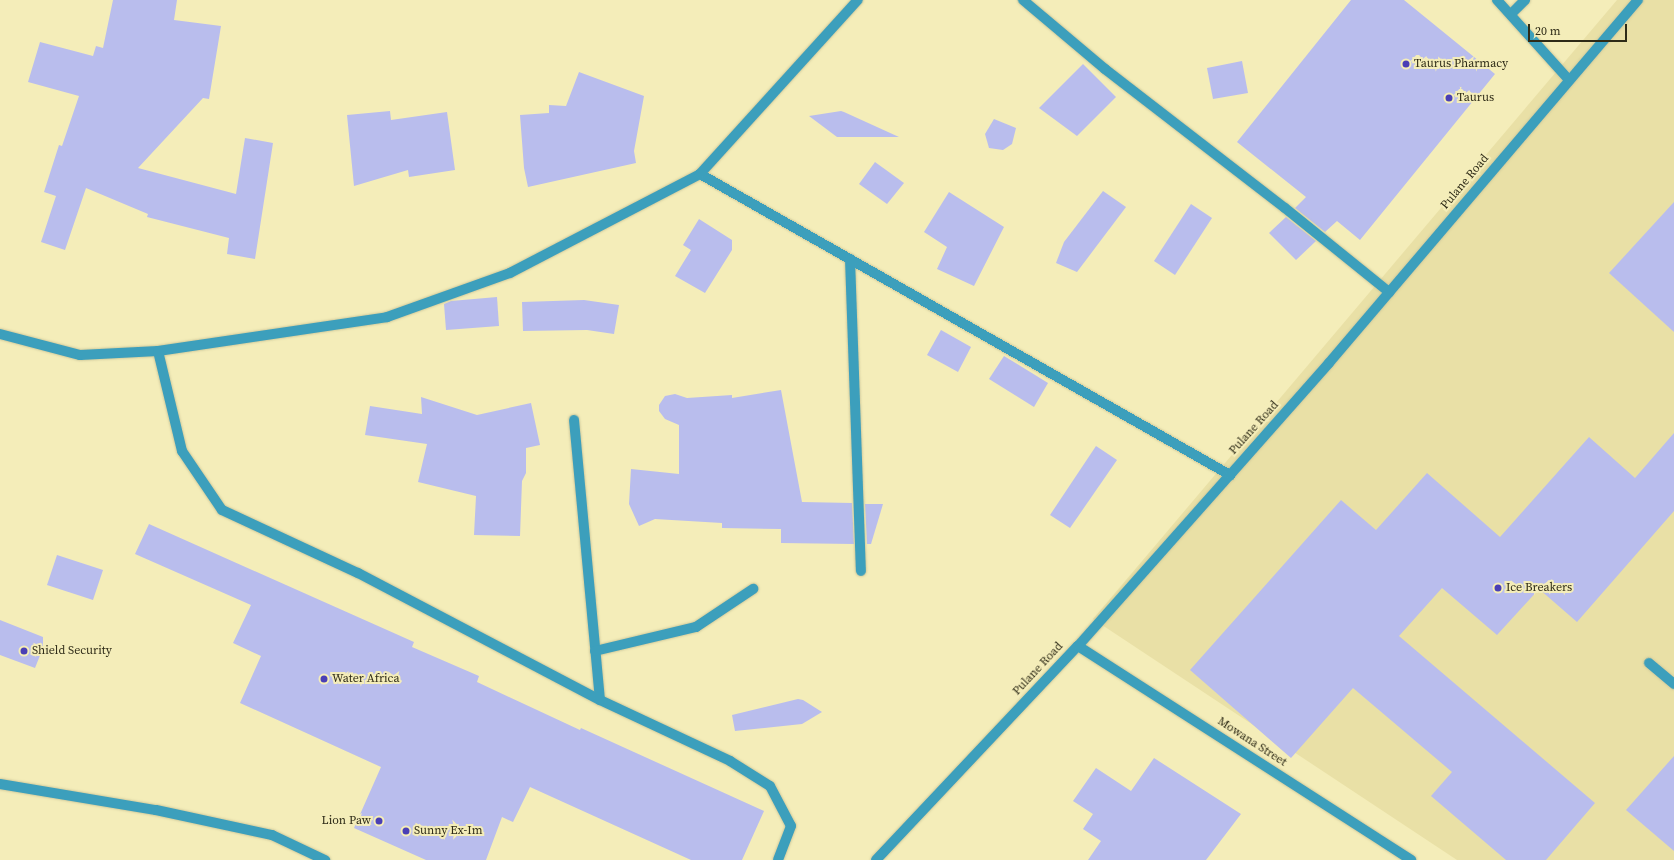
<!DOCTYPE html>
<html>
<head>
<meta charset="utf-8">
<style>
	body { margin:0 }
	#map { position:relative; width:1674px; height:860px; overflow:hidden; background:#f4edb9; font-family:"Source Serif 4",serif }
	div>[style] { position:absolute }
	.built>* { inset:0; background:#e9e0a6 }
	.building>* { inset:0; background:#b9bded }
	.roads { filter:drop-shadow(0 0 1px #d0ca9c) drop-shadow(0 0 1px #d0ca9c) }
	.service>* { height:10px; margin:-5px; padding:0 5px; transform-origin:5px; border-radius:5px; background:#3c9fbc }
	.minor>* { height:10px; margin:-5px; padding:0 5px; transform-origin:5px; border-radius:5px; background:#3c9fbc }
	.dots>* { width:11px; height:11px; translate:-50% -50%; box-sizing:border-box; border:2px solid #f4edb9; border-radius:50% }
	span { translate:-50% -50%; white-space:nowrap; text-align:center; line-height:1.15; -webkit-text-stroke:4px #f4edb9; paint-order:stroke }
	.poi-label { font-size:12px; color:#2e2b17 }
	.left { translate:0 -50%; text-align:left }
	.right { translate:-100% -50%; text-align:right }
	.street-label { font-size:12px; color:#2e2b17 }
	.scale { position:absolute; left:1528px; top:24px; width:99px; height:18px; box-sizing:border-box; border:2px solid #2e2b17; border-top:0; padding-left:5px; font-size:12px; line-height:14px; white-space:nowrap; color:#2e2b17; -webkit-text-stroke:3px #f4edb9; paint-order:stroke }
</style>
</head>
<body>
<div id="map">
	<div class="built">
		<i style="clip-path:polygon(1617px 0,1674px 0,1674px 860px,1457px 860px,1093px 619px)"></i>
	</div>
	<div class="building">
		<i style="clip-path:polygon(113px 0,177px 0,174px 20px,221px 26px,209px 99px,203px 98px,138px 168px,236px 194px,245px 138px,273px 143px,255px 259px,227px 254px,229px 238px,147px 217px,148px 214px,86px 188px,65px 250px,41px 242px,56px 196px,44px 192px,59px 145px,62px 146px,79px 96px,28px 82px,40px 42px,93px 56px,96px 46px,103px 48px)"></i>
		<i style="clip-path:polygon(1351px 0,1404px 0,1495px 74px,1360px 240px,1337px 221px,1325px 232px,1295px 208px,1306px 197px,1237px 142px)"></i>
		<i style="clip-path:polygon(1242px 61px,1248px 93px,1213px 99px,1207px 68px)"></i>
		<i style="clip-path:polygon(1083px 64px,1116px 97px,1077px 136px,1039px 108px)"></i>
		<i style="clip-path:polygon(579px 72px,644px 96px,634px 151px,636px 163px,528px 187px,524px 168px,520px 115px,549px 113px,549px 105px,566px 106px)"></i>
		<i style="clip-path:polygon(390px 111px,391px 120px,447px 112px,455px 170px,409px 177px,408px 170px,354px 186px,347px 115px)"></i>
		<i style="clip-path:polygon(841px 111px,844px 112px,899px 137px,837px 137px,809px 116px)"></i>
		<i style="clip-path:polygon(994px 119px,1016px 128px,1012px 144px,1003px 150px,989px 148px,985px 134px)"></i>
		<i style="clip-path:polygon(875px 162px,904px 183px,887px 204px,859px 184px)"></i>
		<i style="clip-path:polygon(1103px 191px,1126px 207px,1077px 272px,1056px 263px,1064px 242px)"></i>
		<i style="clip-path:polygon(949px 192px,1004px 227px,974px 286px,937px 269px,947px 247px,924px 232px)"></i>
		<i style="clip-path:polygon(1674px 202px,1674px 332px,1609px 273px)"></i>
		<i style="clip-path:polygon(1191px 204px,1212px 218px,1175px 275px,1154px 261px)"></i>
		<i style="clip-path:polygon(1286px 217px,1316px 241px,1296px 260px,1269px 233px)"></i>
		<i style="clip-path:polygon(699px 219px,732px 240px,732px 250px,705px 293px,675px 276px,691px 250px,683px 245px)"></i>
		<i style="clip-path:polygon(497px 297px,499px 326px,446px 330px,444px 304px,451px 301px)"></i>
		<i style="clip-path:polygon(584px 300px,619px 305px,614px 334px,587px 330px,523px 331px,522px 302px)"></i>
		<i style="clip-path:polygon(941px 330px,971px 347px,958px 372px,927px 355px)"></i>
		<i style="clip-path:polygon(1004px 356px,1048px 383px,1034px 407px,989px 379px)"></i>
		<i style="clip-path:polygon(781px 390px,802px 502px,852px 503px,854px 544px,781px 543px,781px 529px,722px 528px,722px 523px,655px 519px,639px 526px,629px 504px,631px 469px,679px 474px,679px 425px,665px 419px,659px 411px,659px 405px,665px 396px,675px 394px,687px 398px,732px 395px,732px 398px)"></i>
		<i style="clip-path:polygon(421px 397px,477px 415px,531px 403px,540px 445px,526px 448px,526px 473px,522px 481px,520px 536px,474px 535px,476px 496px,418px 482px,427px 444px,365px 435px,370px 406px,422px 414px)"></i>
		<i style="clip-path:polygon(1674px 433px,1674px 511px,1577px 622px,1539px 589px,1497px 635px,1442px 588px,1399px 636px,1595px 803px,1546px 860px,1506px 860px,1431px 796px,1452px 772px,1353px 688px,1291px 758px,1190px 670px,1341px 500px,1376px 530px,1427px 473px,1500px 537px,1589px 437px,1635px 478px)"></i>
		<i style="clip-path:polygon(1096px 446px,1117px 460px,1070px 528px,1050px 515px)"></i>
		<i style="clip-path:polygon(865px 504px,883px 504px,871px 544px,867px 544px)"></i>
		<i style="clip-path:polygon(149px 524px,414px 642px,412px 647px,479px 676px,477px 682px,580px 730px,581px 728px,764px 811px,742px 860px,691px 860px,530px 787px,513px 822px,502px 817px,486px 860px,426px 860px,354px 828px,381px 767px,240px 703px,261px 656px,233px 643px,251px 605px,135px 554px)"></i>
		<i style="clip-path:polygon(57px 555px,103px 570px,93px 600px,47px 585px)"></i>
		<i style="clip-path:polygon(0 620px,43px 637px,43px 648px,35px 668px,0 655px)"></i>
		<i style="clip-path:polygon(798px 699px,803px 700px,822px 712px,802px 724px,735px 731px,732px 715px)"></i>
		<i style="clip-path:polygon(1674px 756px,1674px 851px,1626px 810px)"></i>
		<i style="clip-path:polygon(1154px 758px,1241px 814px,1206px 860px,1088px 860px,1101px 841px,1083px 829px,1093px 814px,1073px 801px,1096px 768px,1131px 791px)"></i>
	</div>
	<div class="roads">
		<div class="service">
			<i style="left:1511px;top:14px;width:20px;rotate:-45deg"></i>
			<i style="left:1649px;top:663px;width:33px;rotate:40deg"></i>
			<i style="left:0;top:784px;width:158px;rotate:9.5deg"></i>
			<i style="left:156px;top:810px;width:119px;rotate:12.2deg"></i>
			<i style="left:272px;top:835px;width:59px;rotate:25.3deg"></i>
		</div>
		<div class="minor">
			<i style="left:1023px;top:0;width:107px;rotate:40.1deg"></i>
			<i style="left:1105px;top:69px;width:227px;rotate:37.7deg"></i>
			<i style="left:1285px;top:208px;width:134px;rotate:38.9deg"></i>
			<i style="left:1497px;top:0;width:108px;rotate:48deg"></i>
			<i style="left:700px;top:174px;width:610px;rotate:29.59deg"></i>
			<i style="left:850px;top:259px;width:312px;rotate:88deg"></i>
			<i style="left:0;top:334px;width:83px;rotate:14.7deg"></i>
			<i style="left:80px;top:355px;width:78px;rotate:-2.9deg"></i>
			<i style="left:158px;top:351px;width:232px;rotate:-8.4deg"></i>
			<i style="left:387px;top:317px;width:131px;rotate:-19.7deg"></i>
			<i style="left:510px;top:273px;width:214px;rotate:-27.5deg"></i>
			<i style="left:700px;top:174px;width:235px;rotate:-47.8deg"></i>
			<i style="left:158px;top:351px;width:103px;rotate:76.5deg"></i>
			<i style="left:182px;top:451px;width:71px;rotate:55.9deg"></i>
			<i style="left:222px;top:510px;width:150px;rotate:24.9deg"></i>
			<i style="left:358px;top:573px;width:273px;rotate:27.7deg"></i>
			<i style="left:600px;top:700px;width:144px;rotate:25.1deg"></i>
			<i style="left:730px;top:761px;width:47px;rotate:32deg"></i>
			<i style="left:770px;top:786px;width:45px;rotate:62.3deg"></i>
			<i style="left:791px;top:826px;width:36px;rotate:111deg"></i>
			<i style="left:574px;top:420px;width:281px;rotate:84.7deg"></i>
			<i style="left:1078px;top:646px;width:396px;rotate:32.7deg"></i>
			<i style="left:595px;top:651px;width:104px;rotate:-13.4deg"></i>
			<i style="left:696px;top:627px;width:69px;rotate:-33.7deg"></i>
			<i style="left:876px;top:860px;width:294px;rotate:-46.7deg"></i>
			<i style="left:1078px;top:646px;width:229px;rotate:-48.4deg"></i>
			<i style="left:1230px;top:475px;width:149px;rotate:-48.5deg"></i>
			<i style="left:1329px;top:363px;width:477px;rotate:-49.6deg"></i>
		</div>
	</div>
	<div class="dots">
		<i style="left:1406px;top:64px;background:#4a3fb5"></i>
		<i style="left:1449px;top:98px;background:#4a3fb5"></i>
		<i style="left:1498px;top:588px;background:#4a3fb5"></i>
		<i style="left:24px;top:651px;background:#4a3fb5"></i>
		<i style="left:324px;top:679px;background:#4a3fb5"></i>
		<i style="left:379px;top:821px;background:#4a3fb5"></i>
		<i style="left:406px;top:831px;background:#4a3fb5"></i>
	</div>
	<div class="poi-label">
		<span class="left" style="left:1414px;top:64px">Taurus Pharmacy</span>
		<span class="left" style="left:1457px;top:98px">Taurus</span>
		<span class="left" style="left:1506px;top:588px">Ice Breakers</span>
		<span class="left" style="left:32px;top:651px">Shield Security</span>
		<span class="left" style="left:332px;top:679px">Water Africa</span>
		<span class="right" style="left:371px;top:821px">Lion Paw</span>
		<span class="left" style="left:414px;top:831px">Sunny Ex-Im</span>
	</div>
	<div class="street-label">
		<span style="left:1465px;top:182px;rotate:-50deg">Pulane Road</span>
		<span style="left:1254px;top:428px;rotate:-48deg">Pulane Road</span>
		<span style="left:1038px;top:669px;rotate:-47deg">Pulane Road</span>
		<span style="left:1252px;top:742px;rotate:33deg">Mowana Street</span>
	</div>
	<div class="scale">20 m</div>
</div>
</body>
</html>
